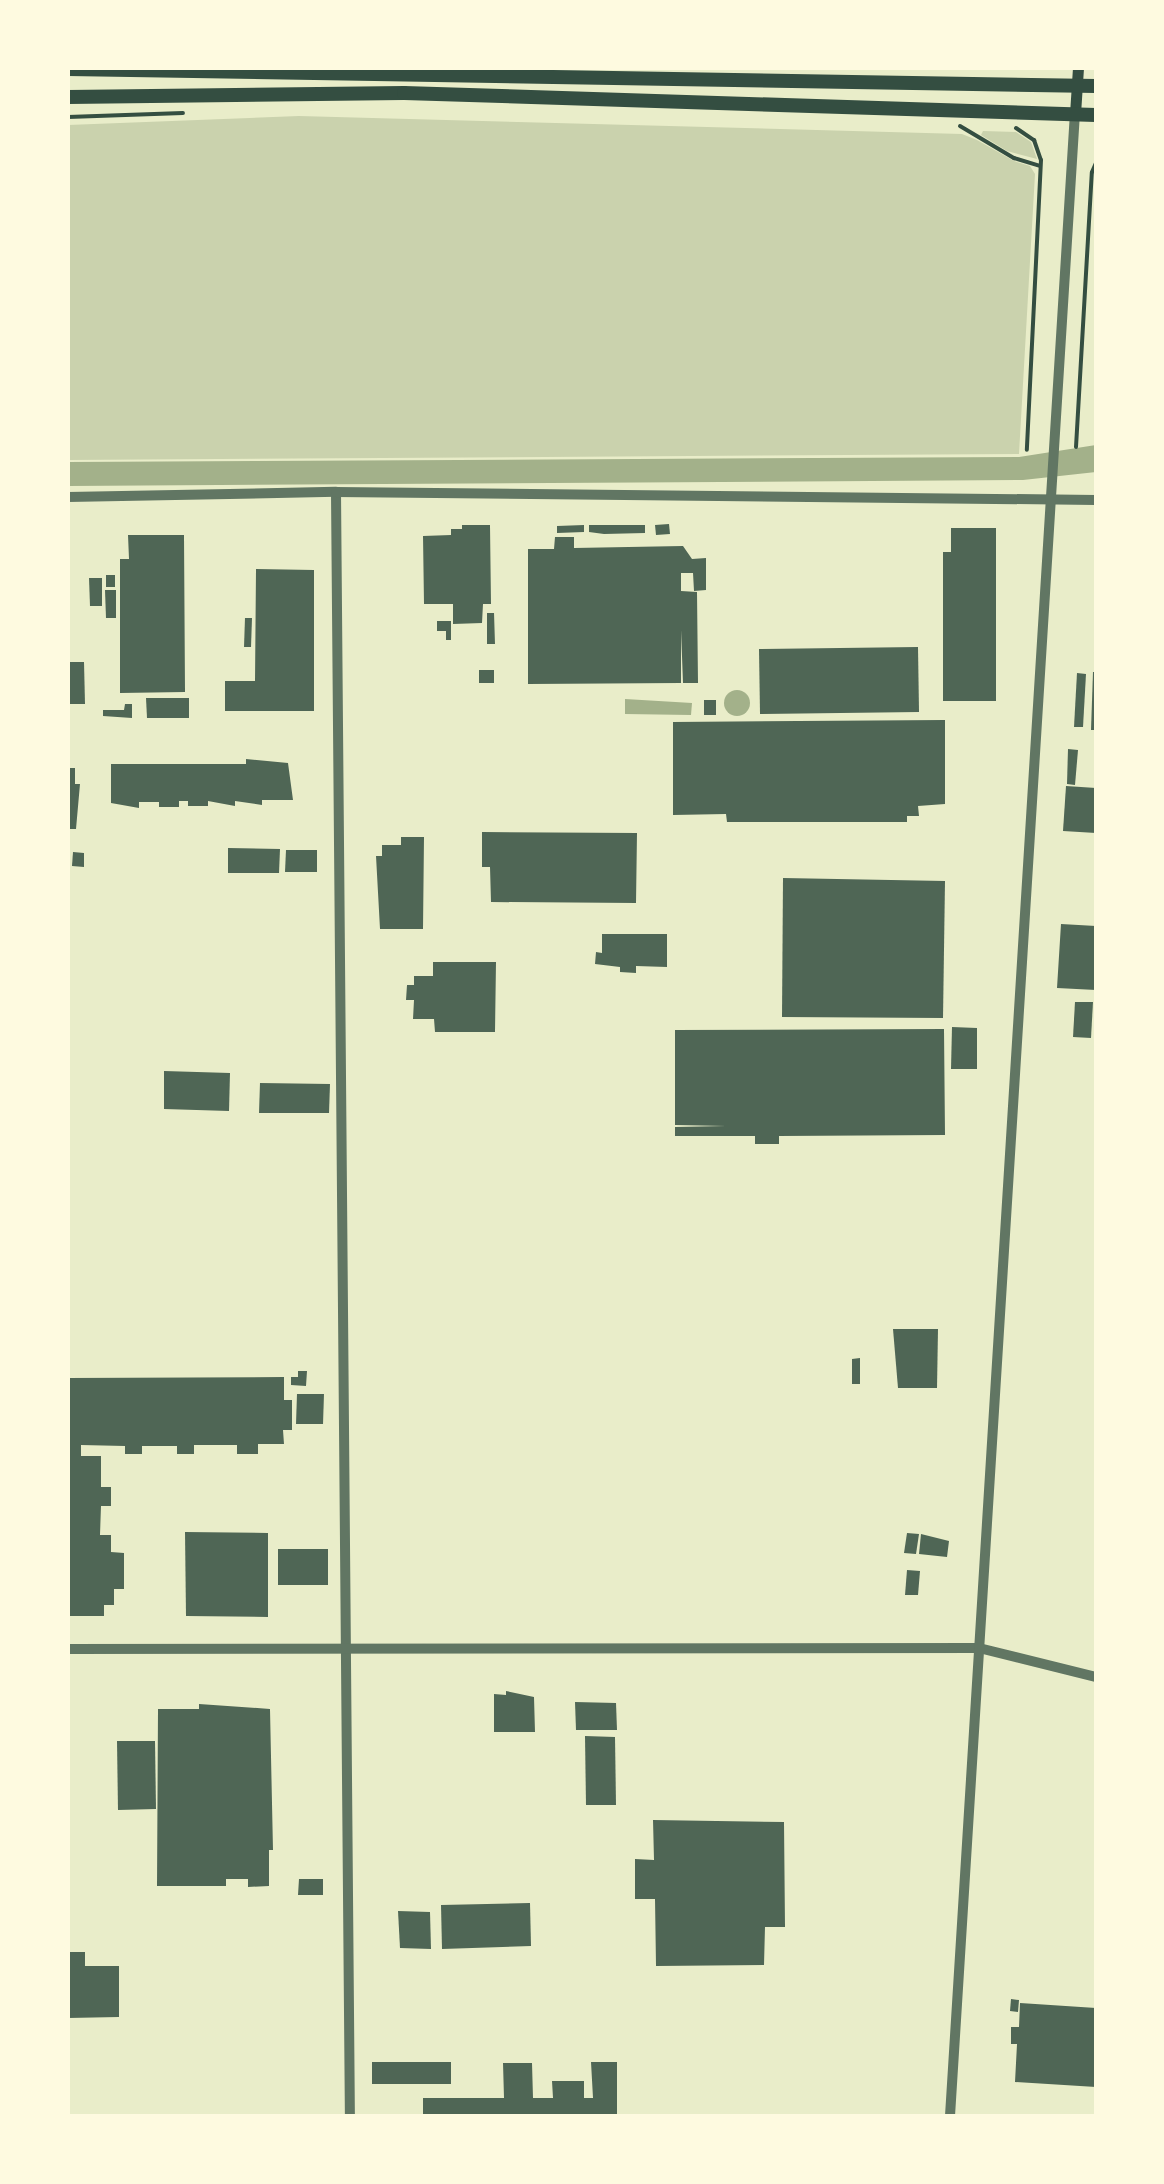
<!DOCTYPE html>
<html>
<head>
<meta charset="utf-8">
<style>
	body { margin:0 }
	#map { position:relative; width:1164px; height:2184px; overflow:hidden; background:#e9edc9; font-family:"PT Sans Narrow",sans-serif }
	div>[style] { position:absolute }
	.green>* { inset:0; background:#cad2ad }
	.water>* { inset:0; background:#a3b18a }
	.round { border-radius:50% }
	.building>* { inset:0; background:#4f6655 }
	.path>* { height:4px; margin:-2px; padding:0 2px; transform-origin:2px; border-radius:2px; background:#344e41 }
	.tertiary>* { height:10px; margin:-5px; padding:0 5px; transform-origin:5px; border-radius:5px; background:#617663 }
	.secondary>* { height:11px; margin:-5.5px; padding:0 5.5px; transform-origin:5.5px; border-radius:5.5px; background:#344e41 }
	.trunk>* { height:14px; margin:-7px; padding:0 7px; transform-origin:7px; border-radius:7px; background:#344e41 }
	span { translate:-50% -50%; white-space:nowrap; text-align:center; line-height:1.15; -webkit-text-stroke:9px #fefae0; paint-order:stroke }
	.frame { position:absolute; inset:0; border:70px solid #fefae0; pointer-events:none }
</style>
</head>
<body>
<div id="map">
	<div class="green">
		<i style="clip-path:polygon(299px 116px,962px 134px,977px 140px,1014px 161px,1030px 166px,1035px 174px,1019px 454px,68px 460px,68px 125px)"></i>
		<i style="clip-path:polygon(983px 131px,1016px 132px,1031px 142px,1037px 159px,1007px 151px,981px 135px)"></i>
	</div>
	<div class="water">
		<i style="clip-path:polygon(1096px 445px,1096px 472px,1023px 480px,68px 486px,68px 462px,1019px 457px)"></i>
		<i class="round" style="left:724px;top:690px;width:26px;height:26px"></i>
		<i style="clip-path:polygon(625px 699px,692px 703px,691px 715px,625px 714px)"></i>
	</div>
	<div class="building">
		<i style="clip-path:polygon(669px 524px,670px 534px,656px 535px,655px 525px)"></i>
		<i style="clip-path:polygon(462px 525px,490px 525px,491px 604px,483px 604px,482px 623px,453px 624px,453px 604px,424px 604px,423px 536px,451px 535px,451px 529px,462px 529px)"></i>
		<i style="clip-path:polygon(584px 525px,584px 532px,557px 533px,557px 526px)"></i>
		<i style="clip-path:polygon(589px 525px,645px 525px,645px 533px,604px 534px,589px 532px)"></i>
		<i style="clip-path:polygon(951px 528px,996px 528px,996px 701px,943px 701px,943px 552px,951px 552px)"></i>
		<i style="clip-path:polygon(128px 535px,184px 535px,185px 692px,120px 693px,120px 559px,129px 559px)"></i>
		<i style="clip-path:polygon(555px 537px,574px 537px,574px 548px,683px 546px,692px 559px,706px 558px,706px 590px,694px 591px,693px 573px,681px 573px,681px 591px,697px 592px,698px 683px,683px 683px,681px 630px,681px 683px,528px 684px,528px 549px,554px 549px)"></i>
		<i style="clip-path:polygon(256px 569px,314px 570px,314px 711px,225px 711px,225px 681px,255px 681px)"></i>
		<i style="clip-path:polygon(106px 575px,115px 575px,115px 587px,106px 587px)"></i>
		<i style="clip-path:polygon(89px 578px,102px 578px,102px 606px,90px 606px)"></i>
		<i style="clip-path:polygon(105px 590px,116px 590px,116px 618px,106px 618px)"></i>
		<i style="clip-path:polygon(487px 613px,494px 613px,495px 644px,487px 644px)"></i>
		<i style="clip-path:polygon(245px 618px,252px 618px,251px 647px,244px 647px)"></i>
		<i style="clip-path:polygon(437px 621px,451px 621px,451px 640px,446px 640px,446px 631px,437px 631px)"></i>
		<i style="clip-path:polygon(918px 647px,919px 712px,760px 714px,759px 649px)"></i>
		<i style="clip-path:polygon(68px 662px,84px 662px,85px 704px,68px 704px)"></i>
		<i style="clip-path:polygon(479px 670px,494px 670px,494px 683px,479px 683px)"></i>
		<i style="clip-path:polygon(1093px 672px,1096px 672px,1096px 730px,1091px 730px)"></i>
		<i style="clip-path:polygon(1077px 673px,1086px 674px,1083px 727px,1074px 727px)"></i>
		<i style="clip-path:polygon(146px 698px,189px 698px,189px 718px,147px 718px)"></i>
		<i style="clip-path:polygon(704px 700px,716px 700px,716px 715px,704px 715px)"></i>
		<i style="clip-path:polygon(125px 704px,132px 704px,132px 718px,103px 716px,103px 710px,124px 710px)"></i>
		<i style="clip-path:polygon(945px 720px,945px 804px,918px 806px,919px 816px,907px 816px,907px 822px,727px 822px,726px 814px,673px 815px,673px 722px)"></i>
		<i style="clip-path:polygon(1068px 749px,1078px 750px,1075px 785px,1067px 784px)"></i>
		<i style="clip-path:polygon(246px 759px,288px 763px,293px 800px,262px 800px,262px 805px,235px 801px,235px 806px,208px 801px,208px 806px,188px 806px,188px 801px,179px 801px,179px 807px,159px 807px,159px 802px,139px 802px,139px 808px,111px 803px,111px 764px,246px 764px)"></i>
		<i style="clip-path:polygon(68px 768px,75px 768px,75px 784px,80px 784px,76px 829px,68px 829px)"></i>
		<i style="clip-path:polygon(1066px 786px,1096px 788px,1096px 833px,1063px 831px)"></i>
		<i style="clip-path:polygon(482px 832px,637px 833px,636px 903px,491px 902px,490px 867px,482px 867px)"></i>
		<i style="clip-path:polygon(401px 837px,424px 837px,423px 929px,380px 929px,376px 856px,382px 856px,382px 845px,401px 845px)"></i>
		<i style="clip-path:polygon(228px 848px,280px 849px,279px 873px,228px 873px)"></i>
		<i style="clip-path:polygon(286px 850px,317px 850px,317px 872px,285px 872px)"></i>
		<i style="clip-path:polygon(73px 852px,84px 853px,84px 867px,72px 866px)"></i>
		<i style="clip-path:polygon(783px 878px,945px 881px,943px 1018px,782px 1017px)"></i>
		<i style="clip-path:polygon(1061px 924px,1096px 926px,1096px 990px,1057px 988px)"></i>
		<i style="clip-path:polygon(602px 934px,667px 934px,667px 967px,636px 966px,636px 973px,620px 972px,620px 967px,595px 964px,596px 952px,602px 953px)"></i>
		<i style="clip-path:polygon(433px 962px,496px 962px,495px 1032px,435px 1032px,434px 1019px,413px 1019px,414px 1000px,406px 1000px,407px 985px,414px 985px,414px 976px,433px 976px)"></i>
		<i style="clip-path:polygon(1075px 1002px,1093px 1002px,1091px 1038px,1073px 1037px)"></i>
		<i style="clip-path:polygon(952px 1027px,977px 1028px,977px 1069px,951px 1069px)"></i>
		<i style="clip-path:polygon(944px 1029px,945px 1135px,779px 1136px,779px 1144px,755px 1144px,755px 1136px,675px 1136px,675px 1127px,726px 1126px,675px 1125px,675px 1030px)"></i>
		<i style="clip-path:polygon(164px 1071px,230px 1073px,229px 1111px,164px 1109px)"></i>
		<i style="clip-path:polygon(260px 1083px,330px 1084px,329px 1113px,259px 1113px)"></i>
		<i style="clip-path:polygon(893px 1329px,938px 1329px,937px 1388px,898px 1388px)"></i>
		<i style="clip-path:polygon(860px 1358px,860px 1384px,852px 1384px,852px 1359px)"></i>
		<i style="clip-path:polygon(298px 1371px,307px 1371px,306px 1386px,291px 1385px,291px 1377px,298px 1377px)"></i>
		<i style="clip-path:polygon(284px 1377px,284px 1400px,292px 1400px,292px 1430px,283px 1430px,284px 1444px,258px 1444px,258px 1454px,237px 1454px,237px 1445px,194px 1445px,194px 1454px,177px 1454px,177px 1446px,142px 1446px,142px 1454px,125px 1454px,125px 1446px,81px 1445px,81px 1456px,101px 1456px,101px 1487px,111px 1487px,111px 1506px,101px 1506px,100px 1535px,111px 1535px,111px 1552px,124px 1553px,124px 1589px,114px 1589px,114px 1605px,104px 1605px,104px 1616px,68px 1616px,68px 1378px)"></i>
		<i style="clip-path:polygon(297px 1394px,324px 1394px,323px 1424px,296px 1424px)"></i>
		<i style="clip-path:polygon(185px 1532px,268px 1533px,268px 1617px,186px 1616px)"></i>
		<i style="clip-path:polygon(907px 1533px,919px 1534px,916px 1554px,904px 1553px)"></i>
		<i style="clip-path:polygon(921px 1534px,949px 1541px,947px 1557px,919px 1554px)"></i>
		<i style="clip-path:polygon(278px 1549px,328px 1549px,328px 1585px,278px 1585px)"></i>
		<i style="clip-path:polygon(907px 1570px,920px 1571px,918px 1595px,905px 1595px)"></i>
		<i style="clip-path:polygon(506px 1691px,534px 1697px,535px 1732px,494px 1732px,494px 1694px,506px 1695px)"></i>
		<i style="clip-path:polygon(575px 1702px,616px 1703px,617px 1730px,576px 1730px)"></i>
		<i style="clip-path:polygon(199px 1704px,270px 1709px,273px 1850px,269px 1850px,269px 1886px,248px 1887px,248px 1879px,226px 1879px,226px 1886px,157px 1886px,158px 1709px,199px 1709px)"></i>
		<i style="clip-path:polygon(585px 1736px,615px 1737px,616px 1805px,586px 1805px)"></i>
		<i style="clip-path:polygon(117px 1741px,155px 1741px,156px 1809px,118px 1810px)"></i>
		<i style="clip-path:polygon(653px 1820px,784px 1822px,785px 1927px,765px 1927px,764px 1965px,656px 1966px,655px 1899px,635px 1899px,635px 1859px,654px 1860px)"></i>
		<i style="clip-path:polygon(299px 1879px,323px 1879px,323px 1895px,298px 1895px)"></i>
		<i style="clip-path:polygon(530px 1903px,531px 1946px,442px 1949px,441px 1905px)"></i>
		<i style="clip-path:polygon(398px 1911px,430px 1912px,431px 1949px,400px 1948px)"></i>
		<i style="clip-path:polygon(68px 1952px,85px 1952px,85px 1966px,119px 1966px,119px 2017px,68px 2018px)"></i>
		<i style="clip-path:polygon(1011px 1999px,1019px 2000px,1018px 2012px,1010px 2011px)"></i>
		<i style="clip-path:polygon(1020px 2003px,1096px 2008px,1096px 2087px,1015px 2082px,1017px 2044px,1011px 2044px,1011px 2027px,1019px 2027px)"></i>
		<i style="clip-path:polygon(372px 2062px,451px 2062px,451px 2084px,372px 2084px)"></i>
		<i style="clip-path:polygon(591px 2062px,617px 2062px,617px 2116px,423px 2116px,423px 2098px,504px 2098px,503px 2063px,532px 2063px,533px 2098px,553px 2098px,552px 2081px,584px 2081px,584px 2098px,593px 2098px)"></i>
	</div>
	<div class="path">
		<i style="left:68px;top:117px;width:115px;rotate:-2deg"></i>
		<i style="left:960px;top:126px;width:63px;rotate:30.7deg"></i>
		<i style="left:1014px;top:158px;width:27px;rotate:17deg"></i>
		<i style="left:1016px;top:128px;width:22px;rotate:34deg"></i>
		<i style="left:1034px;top:140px;width:21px;rotate:71deg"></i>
		<i style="left:1041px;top:160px;width:290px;rotate:92.8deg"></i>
		<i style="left:1076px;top:447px;width:275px;rotate:-86.7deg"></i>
		<i style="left:1092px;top:172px;width:10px;rotate:-66deg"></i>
	</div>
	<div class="tertiary">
		<i style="left:336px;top:492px;width:1624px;rotate:89.51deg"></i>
		<i style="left:68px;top:497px;width:268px;rotate:-1.1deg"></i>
		<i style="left:336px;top:492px;width:760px;rotate:0.6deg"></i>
		<i style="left:68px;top:1649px;width:911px;rotate:-0.06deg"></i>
		<i style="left:979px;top:1648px;width:121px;rotate:13.9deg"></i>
		<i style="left:950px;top:2116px;width:2006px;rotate:-86.43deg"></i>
	</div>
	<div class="secondary">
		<i style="left:1075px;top:114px;width:46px;rotate:-86.3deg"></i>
	</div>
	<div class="trunk">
		<i style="left:68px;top:69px;width:1028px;rotate:0.95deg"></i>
		<i style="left:68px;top:97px;width:336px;rotate:-0.7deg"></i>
		<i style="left:404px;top:93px;width:692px;rotate:1.82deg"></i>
	</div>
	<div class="frame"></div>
</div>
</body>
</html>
